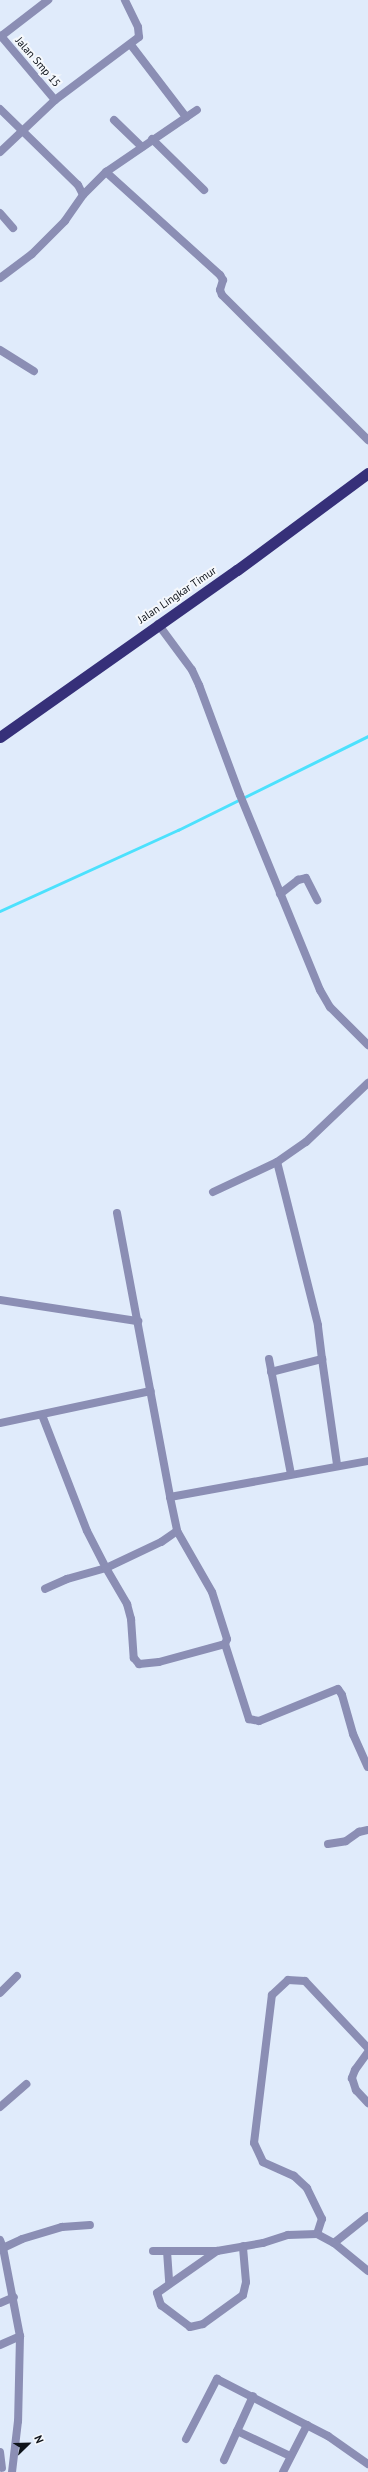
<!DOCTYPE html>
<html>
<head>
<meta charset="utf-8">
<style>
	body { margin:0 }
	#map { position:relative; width:368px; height:2472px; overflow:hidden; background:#e0ebfb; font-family:"PT Sans",sans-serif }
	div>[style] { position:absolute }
	.stream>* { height:2.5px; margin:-1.25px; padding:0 1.25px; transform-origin:1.25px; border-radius:1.25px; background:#4ce1fd }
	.minor>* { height:8px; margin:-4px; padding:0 4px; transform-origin:4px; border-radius:4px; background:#8b8eb4 }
	.trunk>* { height:11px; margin:-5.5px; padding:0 5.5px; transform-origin:5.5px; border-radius:5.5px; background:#363079 }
	span { translate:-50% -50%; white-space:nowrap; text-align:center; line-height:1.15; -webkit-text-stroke:4px #f5f8fc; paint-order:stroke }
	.street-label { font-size:11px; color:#0e131a }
	.north { position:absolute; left:8px; top:2424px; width:40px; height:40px; -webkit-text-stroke:3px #f5f8fc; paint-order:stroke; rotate:67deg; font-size:11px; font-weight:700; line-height:16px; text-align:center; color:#0e131a }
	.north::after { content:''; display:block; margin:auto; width:14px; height:18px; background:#0e131a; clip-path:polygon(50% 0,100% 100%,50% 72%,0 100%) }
</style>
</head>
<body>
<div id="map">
	<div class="stream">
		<i style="left:0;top:911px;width:196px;rotate:-24.5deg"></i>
		<i style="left:178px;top:830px;width:212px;rotate:-26.3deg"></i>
	</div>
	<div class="minor">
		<i style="left:0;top:37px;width:61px;rotate:-37.6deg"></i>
		<i style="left:131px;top:45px;width:91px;rotate:52.6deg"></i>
		<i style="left:55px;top:100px;width:105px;rotate:-36.9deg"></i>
		<i style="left:139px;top:37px;width:10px;rotate:-96deg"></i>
		<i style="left:138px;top:27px;width:30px;rotate:-116deg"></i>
		<i style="left:0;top:109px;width:109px;rotate:44.3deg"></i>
		<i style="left:78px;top:185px;width:11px;rotate:63deg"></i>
		<i style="left:83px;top:195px;width:32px;rotate:125deg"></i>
		<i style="left:65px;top:221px;width:47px;rotate:135deg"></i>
		<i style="left:32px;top:254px;width:40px;rotate:143deg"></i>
		<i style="left:114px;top:120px;width:39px;rotate:44deg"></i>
		<i style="left:152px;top:139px;width:73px;rotate:44.4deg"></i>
		<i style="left:0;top:152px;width:76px;rotate:-43.4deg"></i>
		<i style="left:55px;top:100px;width:84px;rotate:-130.2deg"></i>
		<i style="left:106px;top:172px;width:154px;rotate:42.1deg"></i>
		<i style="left:220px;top:275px;width:6px;rotate:59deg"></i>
		<i style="left:223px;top:280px;width:10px;rotate:107deg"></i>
		<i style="left:220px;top:290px;width:5px;rotate:68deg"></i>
		<i style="left:222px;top:295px;width:206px;rotate:44.8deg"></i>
		<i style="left:83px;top:195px;width:33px;rotate:-45deg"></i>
		<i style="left:106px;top:172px;width:110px;rotate:-34.3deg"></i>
		<i style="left:0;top:213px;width:20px;rotate:49deg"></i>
		<i style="left:0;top:350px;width:40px;rotate:32deg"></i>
		<i style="left:158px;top:624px;width:57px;rotate:53.5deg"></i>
		<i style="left:192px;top:670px;width:17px;rotate:65deg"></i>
		<i style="left:199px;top:685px;width:117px;rotate:69.6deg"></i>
		<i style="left:240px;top:795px;width:211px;rotate:67.7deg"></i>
		<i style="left:320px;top:990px;width:20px;rotate:60deg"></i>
		<i style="left:330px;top:1007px;width:54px;rotate:45deg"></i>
		<i style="left:280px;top:894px;width:23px;rotate:-38deg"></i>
		<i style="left:298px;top:880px;width:8px;rotate:-14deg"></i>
		<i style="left:306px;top:878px;width:25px;rotate:63deg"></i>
		<i style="left:213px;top:1192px;width:71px;rotate:-25.1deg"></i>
		<i style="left:277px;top:1162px;width:35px;rotate:-35deg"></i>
		<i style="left:306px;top:1142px;width:86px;rotate:-43.6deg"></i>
		<i style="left:117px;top:1213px;width:289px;rotate:79.4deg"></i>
		<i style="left:170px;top:1497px;width:201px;rotate:-10.3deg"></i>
		<i style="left:0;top:1300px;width:140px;rotate:8.7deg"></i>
		<i style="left:269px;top:1359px;width:117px;rotate:79.2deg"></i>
		<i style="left:322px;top:1359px;width:107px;rotate:81.9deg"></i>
		<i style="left:271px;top:1372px;width:53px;rotate:-14.3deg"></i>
		<i style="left:322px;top:1359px;width:34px;rotate:-97deg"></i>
		<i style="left:318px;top:1325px;width:168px;rotate:-104.1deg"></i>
		<i style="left:42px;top:1415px;width:124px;rotate:68.8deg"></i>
		<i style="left:87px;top:1531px;width:42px;rotate:62.8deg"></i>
		<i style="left:106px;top:1568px;width:41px;rotate:164.2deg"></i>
		<i style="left:67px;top:1579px;width:24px;rotate:156deg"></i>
		<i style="left:0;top:1423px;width:154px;rotate:-12deg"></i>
		<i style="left:170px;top:1497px;width:35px;rotate:78deg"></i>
		<i style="left:177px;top:1531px;width:19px;rotate:145deg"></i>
		<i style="left:161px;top:1542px;width:61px;rotate:154.7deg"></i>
		<i style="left:106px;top:1568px;width:42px;rotate:59.7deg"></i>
		<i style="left:127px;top:1604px;width:16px;rotate:75deg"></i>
		<i style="left:131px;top:1619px;width:39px;rotate:86deg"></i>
		<i style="left:134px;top:1658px;width:8px;rotate:50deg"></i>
		<i style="left:139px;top:1664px;width:20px;rotate:-6deg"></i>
		<i style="left:159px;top:1662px;width:68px;rotate:-15.3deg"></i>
		<i style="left:225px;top:1644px;width:5px;rotate:-68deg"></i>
		<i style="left:227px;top:1639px;width:49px;rotate:-107.7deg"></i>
		<i style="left:212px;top:1592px;width:70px;rotate:-119.8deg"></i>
		<i style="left:225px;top:1644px;width:79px;rotate:72.3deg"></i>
		<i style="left:249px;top:1719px;width:10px;rotate:11deg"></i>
		<i style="left:259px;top:1721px;width:85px;rotate:-22.1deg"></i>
		<i style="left:338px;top:1689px;width:7px;rotate:56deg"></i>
		<i style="left:342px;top:1695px;width:41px;rotate:74.2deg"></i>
		<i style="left:353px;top:1734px;width:36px;rotate:66deg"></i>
		<i style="left:328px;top:1844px;width:18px;rotate:-9deg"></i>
		<i style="left:346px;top:1841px;width:16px;rotate:-35deg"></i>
		<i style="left:359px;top:1832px;width:9px;rotate:-13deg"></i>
		<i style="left:0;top:1993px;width:24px;rotate:-45deg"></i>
		<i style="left:368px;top:2052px;width:22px;rotate:126deg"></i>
		<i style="left:355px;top:2070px;width:9px;rotate:111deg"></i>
		<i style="left:352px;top:2078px;width:13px;rotate:72deg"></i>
		<i style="left:356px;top:2090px;width:18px;rotate:47deg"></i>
		<i style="left:0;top:2107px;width:35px;rotate:-41deg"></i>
		<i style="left:317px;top:2234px;width:16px;rotate:-72deg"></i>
		<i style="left:322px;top:2219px;width:34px;rotate:-116deg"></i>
		<i style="left:307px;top:2188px;width:18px;rotate:-137deg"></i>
		<i style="left:294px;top:2176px;width:34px;rotate:-156deg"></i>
		<i style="left:263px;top:2162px;width:21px;rotate:-115deg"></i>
		<i style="left:254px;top:2143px;width:149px;rotate:-83.1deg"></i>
		<i style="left:272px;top:1995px;width:22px;rotate:-43deg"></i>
		<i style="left:288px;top:1980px;width:17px;rotate:3deg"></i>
		<i style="left:305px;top:1981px;width:92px;rotate:46.8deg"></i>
		<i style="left:0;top:2240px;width:9px;rotate:69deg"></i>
		<i style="left:3px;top:2248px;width:21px;rotate:-25deg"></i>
		<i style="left:22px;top:2239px;width:42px;rotate:-16.7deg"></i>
		<i style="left:62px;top:2227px;width:28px;rotate:-4deg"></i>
		<i style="left:334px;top:2243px;width:43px;rotate:-38.5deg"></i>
		<i style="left:0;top:2249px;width:3px;rotate:-18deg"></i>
		<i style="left:3px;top:2248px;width:90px;rotate:79.1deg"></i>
		<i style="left:20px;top:2336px;width:85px;rotate:91.3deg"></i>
		<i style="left:18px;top:2421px;width:51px;rotate:96.7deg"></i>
		<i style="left:153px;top:2251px;width:64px"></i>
		<i style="left:217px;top:2251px;width:47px;rotate:-9.9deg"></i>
		<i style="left:263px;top:2243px;width:26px;rotate:-18deg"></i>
		<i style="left:288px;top:2235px;width:29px;rotate:-2deg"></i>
		<i style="left:317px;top:2234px;width:19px;rotate:28deg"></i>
		<i style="left:334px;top:2243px;width:44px;rotate:39.5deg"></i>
		<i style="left:167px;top:2251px;width:31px;rotate:86deg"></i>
		<i style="left:217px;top:2251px;width:73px;rotate:145deg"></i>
		<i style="left:157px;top:2293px;width:13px;rotate:72deg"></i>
		<i style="left:161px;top:2305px;width:36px;rotate:37deg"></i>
		<i style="left:190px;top:2327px;width:13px;rotate:-13deg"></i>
		<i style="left:203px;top:2324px;width:49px;rotate:-35.9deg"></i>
		<i style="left:243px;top:2295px;width:13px;rotate:-77deg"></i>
		<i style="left:246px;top:2282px;width:36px;rotate:-95deg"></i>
		<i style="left:0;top:2303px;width:15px;rotate:-23deg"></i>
		<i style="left:0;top:2345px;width:22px;rotate:-24deg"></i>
		<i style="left:237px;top:2431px;width:59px;rotate:25.3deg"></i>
		<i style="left:186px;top:2439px;width:68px;rotate:-62.7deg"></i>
		<i style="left:217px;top:2379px;width:125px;rotate:27.2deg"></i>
		<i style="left:328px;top:2436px;width:49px;rotate:35deg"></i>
		<i style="left:0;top:2452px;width:16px;rotate:83deg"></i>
		<i style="left:224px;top:2460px;width:70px;rotate:-65.6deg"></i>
		<i style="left:283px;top:2472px;width:53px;rotate:-62.9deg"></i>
	</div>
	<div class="trunk">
		<i style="left:0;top:737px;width:290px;rotate:-35.2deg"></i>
		<i style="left:237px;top:570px;width:163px;rotate:-36.5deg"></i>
	</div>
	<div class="street-label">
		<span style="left:38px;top:62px;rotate:49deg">Jalan Smp 15</span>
		<span style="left:177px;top:595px;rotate:-34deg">Jalan Lingkar Timur</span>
	</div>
	<div class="north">N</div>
</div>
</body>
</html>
